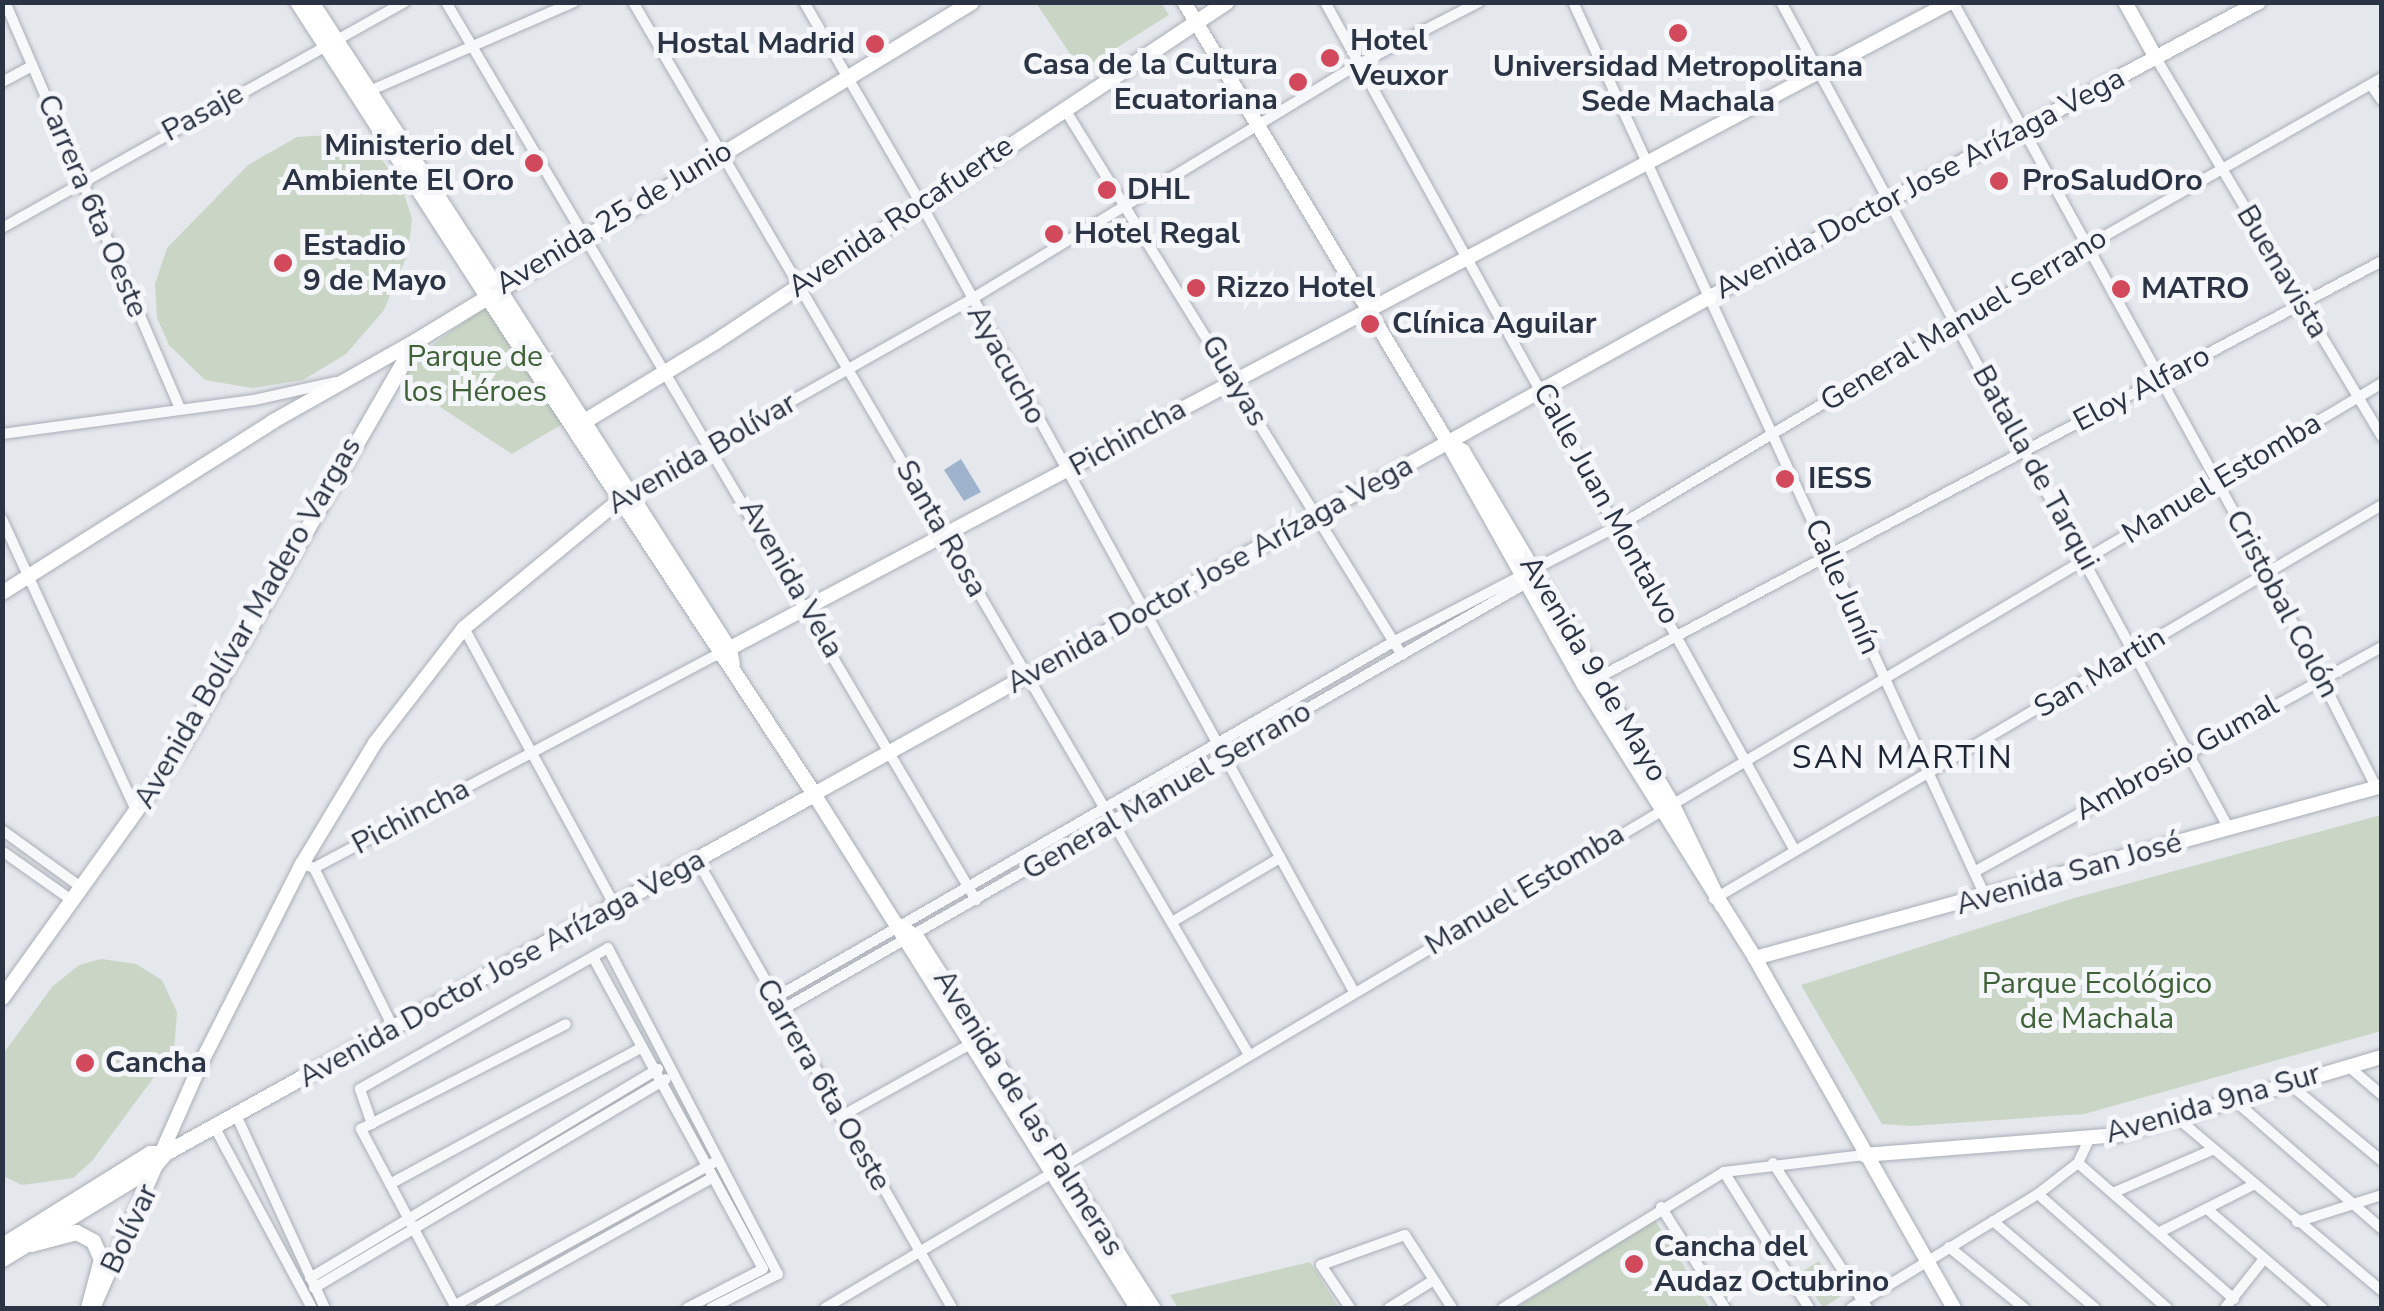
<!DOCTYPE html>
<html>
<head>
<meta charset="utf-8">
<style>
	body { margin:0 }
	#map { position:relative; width:2384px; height:1311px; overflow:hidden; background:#e4e7ec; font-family:"Nunito Sans",sans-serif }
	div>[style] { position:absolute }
	.green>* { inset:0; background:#c9d6c5 }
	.water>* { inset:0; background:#9fb4cc }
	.roads { filter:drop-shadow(0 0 2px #a9aeb7) drop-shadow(0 0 2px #a9aeb7) }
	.street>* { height:10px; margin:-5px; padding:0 5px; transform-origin:5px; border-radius:5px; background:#f7f8fa }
	.secondary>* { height:14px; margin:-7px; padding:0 7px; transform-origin:7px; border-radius:7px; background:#fff }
	.primary>* { height:15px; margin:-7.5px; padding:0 7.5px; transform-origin:7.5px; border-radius:7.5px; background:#fff }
	.dots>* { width:28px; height:28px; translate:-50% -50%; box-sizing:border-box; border:5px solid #f4f6f9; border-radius:50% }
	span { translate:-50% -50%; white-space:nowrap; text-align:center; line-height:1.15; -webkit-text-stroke:10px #f4f6f9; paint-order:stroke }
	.poi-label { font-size:30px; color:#2b3445; font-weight:700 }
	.left { translate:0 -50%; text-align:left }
	.right { translate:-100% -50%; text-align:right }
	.street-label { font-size:30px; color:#2b3445 }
	.park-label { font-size:30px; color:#3f6138 }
	.neighbourhood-label { font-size:32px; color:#1d2536; letter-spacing:2.5px }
	.frame { position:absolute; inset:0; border:5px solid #2b3445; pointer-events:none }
</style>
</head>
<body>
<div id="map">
	<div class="green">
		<i style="clip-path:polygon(1036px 3px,1161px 3px,1169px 15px,1081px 70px)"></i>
		<i style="clip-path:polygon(329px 135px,381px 159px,401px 184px,412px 219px,408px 253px,384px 310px,346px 354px,303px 380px,252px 388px,205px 380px,169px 345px,157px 318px,155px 284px,167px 248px,248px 165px,297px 137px)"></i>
		<i style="clip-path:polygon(486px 306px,564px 423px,512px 454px,399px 380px,431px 346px)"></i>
		<i style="clip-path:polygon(2381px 815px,2381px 1031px,2084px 1114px,1911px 1126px,1882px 1124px,1801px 985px,2071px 899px)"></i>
		<i style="clip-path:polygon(101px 959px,136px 964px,162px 980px,177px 1012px,174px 1050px,92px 1161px,73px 1178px,22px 1185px,3px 1176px,3px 1054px,52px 987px,79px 965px)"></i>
		<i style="clip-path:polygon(1655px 1220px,1710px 1308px,1516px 1308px)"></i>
		<i style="clip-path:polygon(1819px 1261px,1841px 1296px,1823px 1308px,1800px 1273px)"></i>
		<i style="clip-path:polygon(1310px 1262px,1339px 1308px,1178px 1308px,1170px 1295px)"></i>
	</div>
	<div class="water">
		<i style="clip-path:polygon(961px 459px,981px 492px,964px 501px,944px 470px)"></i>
	</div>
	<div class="roads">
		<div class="street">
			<i style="left:5px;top:2px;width:442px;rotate:66.7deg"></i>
			<i style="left:446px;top:2px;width:1043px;rotate:59.45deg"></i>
			<i style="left:633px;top:2px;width:1220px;rotate:59.67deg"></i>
			<i style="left:804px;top:2px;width:231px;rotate:59.9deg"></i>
			<i style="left:920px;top:202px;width:899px;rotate:61.21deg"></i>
			<i style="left:1325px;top:2px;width:970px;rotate:61.03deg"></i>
			<i style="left:1573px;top:2px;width:987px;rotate:65.25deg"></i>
			<i style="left:1781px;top:2px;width:941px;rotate:61.55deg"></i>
			<i style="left:1953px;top:2px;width:653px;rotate:61.16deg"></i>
			<i style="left:2268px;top:574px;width:239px;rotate:63.1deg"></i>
			<i style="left:2156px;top:58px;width:441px;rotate:59.2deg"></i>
			<i style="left:2px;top:82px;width:34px;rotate:-28deg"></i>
			<i style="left:2371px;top:85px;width:19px;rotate:55deg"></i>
			<i style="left:367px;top:92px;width:226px;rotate:-23.5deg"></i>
			<i style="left:1064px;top:108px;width:643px;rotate:58.29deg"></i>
			<i style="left:2px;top:228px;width:462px;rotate:-29.3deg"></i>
			<i style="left:2px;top:434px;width:254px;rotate:-7.7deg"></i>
			<i style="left:254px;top:400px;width:84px;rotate:-12.4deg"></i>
			<i style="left:631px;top:492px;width:390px;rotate:-29.5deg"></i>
			<i style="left:970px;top:300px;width:453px;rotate:-31.3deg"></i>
			<i style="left:1357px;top:65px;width:137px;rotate:-27.3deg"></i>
			<i style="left:2px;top:519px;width:323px;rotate:65.3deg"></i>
			<i style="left:464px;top:628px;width:316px;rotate:61.5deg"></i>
			<i style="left:1594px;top:680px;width:892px;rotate:-28deg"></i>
			<i style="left:2px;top:830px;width:99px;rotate:35.9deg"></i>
			<i style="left:2px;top:851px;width:87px;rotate:35.2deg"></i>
			<i style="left:697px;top:860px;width:515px;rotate:60.35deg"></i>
			<i style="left:302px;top:864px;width:13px;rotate:18deg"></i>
			<i style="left:314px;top:868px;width:458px;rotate:-27.9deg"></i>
			<i style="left:314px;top:868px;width:180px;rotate:63.6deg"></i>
			<i style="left:1974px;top:872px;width:466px;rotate:-28.9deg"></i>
			<i style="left:1714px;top:899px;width:776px;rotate:-30.53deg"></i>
			<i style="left:1172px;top:922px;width:126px;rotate:-30.7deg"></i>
			<i style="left:593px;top:957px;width:355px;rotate:61.4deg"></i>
			<i style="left:763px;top:1269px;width:85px;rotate:152.8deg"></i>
			<i style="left:773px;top:999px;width:715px;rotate:-29.93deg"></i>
			<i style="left:1393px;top:642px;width:255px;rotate:-27.3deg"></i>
			<i style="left:1620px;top:525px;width:544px;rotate:-30.86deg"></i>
			<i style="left:2087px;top:246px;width:339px;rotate:-29.7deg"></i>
			<i style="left:780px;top:1011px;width:865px;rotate:-29.83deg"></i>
			<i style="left:2348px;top:1066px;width:45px;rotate:40.5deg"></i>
			<i style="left:2288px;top:1083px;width:122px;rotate:39.7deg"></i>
			<i style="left:2233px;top:1099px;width:198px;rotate:41.1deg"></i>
			<i style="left:237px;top:1117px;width:210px;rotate:65.3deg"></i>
			<i style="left:840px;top:1117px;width:156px;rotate:-29.2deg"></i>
			<i style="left:2176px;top:1117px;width:270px;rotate:40.2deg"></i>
			<i style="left:372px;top:1124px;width:37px;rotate:-109deg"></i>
			<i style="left:360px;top:1089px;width:285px;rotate:-29.6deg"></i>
			<i style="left:608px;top:948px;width:368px;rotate:62.5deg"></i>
			<i style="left:778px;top:1274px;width:75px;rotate:153.1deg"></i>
			<i style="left:215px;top:1128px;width:204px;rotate:61.7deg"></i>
			<i style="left:1773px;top:1163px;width:173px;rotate:57deg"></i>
			<i style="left:2078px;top:1163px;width:207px;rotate:41.1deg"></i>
			<i style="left:1724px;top:1172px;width:160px;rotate:58deg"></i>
			<i style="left:390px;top:1184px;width:287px;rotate:-28.5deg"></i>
			<i style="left:2115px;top:1192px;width:106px;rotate:-23.4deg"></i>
			<i style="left:2038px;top:1194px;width:172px;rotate:41.5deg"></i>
			<i style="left:1661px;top:1207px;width:120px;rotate:57.6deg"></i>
			<i style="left:2207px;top:1209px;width:152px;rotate:40.7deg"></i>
			<i style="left:1993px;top:1221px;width:134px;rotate:40.5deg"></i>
			<i style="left:2297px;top:1222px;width:89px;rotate:-17.6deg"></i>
			<i style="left:2160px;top:1232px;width:104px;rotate:-26.8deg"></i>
			<i style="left:1949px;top:1247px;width:97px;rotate:39.1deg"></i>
			<i style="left:310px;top:1278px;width:406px;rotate:-31deg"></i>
			<i style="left:314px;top:1288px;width:409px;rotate:-30.7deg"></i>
			<i style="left:454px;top:1306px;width:296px;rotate:-28.9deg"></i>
			<i style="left:456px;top:1308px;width:203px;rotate:-118deg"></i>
			<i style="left:361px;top:1129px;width:230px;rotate:-27.1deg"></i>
			<i style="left:480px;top:1308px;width:267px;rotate:-29.3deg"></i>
			<i style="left:825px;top:1308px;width:1811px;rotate:-30.71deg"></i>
			<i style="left:1350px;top:1308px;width:52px;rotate:-124deg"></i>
			<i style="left:1321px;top:1265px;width:89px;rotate:-19.7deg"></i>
			<i style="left:1405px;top:1235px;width:87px;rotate:57.2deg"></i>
			<i style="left:1389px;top:1308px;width:51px;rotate:-32.1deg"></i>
			<i style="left:1503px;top:1308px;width:259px;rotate:-31.6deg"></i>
			<i style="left:1724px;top:1172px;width:141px;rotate:-6.9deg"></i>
			<i style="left:1851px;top:1308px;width:219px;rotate:-31.4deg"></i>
			<i style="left:2038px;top:1194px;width:51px;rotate:-37.8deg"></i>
			<i style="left:2078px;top:1163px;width:26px;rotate:-65deg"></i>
			<i style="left:2225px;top:1308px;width:63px;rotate:-51.5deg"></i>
		</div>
		<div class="secondary">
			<i style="left:297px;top:2px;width:349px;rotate:57.2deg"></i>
			<i style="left:312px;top:2px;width:341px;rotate:57deg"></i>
			<i style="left:1184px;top:2px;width:514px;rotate:59.09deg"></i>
			<i style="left:1448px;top:443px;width:278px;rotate:60.7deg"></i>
			<i style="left:1584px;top:685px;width:322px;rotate:57.9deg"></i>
			<i style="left:1755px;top:958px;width:403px;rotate:60.4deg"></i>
			<i style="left:2125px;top:2px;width:64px;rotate:61deg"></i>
			<i style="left:1448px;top:443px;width:17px;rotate:28deg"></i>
			<i style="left:1463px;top:451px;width:407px;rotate:59.3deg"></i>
			<i style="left:1671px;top:801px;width:117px;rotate:64.1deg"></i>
			<i style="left:2px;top:593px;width:320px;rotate:-32.3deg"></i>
			<i style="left:272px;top:422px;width:164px;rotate:-29.5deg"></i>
			<i style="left:719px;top:654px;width:1394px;rotate:-27.89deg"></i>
			<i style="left:897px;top:924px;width:24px;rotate:33deg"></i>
			<i style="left:917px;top:937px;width:440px;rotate:57.5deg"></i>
			<i style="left:1755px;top:958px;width:650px;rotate:-15.34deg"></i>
			<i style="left:1864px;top:1155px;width:255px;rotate:-4.5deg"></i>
			<i style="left:2118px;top:1135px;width:275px;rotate:-16.5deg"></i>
			<i style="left:93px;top:1308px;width:270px;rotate:-66.2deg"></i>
			<i style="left:202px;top:1061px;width:221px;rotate:-63.1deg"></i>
			<i style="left:302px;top:864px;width:141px;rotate:-58.9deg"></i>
			<i style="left:375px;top:743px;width:145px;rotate:-52.3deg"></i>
			<i style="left:464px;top:628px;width:210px;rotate:-39.4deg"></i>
			<i style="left:1137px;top:1308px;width:607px;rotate:-122.15deg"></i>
			<i style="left:814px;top:794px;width:1025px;rotate:-29.02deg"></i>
			<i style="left:1710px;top:297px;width:623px;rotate:-28.25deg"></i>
		</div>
		<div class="primary">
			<i style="left:498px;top:288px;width:429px;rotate:57.4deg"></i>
			<i style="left:729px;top:649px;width:15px;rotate:79deg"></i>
			<i style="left:574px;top:427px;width:164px;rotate:-31.3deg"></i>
			<i style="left:714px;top:342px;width:615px;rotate:-33.59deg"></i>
			<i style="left:2px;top:997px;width:307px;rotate:-54.4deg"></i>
			<i style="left:181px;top:747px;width:469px;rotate:-60deg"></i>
			<i style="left:415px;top:341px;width:651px;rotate:-31.37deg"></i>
			<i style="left:31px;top:1244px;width:47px;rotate:-14.9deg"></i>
			<i style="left:76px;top:1232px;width:19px;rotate:28deg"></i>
			<i style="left:93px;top:1241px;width:20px;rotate:66deg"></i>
			<i style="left:101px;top:1259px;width:51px;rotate:104.9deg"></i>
			<i style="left:2px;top:1245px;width:174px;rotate:-31.9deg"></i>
			<i style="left:150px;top:1153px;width:15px"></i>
			<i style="left:2px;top:1259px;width:177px;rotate:-31.4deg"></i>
			<i style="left:153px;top:1167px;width:18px;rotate:-49deg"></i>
			<i style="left:165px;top:1153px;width:742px;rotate:-28.95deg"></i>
			<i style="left:814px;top:794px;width:597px;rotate:-123.32deg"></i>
		</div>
	</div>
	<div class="dots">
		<i style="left:1678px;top:33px;background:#d1495b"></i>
		<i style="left:875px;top:44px;background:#d1495b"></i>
		<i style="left:1330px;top:58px;background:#d1495b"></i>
		<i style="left:1298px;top:82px;background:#d1495b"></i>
		<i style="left:534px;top:163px;background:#d1495b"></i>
		<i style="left:1999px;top:181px;background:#d1495b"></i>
		<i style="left:1107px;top:190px;background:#d1495b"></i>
		<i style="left:1054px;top:234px;background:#d1495b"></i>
		<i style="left:283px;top:263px;background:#d1495b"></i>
		<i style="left:1196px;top:288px;background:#d1495b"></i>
		<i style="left:2121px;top:289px;background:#d1495b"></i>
		<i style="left:1370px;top:324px;background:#d1495b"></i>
		<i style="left:1785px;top:479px;background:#d1495b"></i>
		<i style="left:85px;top:1063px;background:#d1495b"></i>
		<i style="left:1634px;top:1264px;background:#d1495b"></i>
	</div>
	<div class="poi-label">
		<span class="left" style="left:1350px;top:58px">Hotel<br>Veuxor</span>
		<span class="right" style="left:855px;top:44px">Hostal Madrid</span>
		<span class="right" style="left:1278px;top:82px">Casa de la Cultura<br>Ecuatoriana</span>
		<span style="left:1678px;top:84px">Universidad Metropolitana<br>Sede Machala</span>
		<span class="right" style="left:514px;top:163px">Ministerio del<br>Ambiente El Oro</span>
		<span class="left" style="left:2022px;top:181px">ProSaludOro</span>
		<span class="left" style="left:1127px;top:190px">DHL</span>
		<span class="left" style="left:1074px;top:234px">Hotel Regal</span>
		<span class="left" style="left:303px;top:263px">Estadio<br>9 de Mayo</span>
		<span class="left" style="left:1216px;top:288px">Rizzo Hotel</span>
		<span class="left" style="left:2141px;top:289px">MATRO</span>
		<span class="left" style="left:1392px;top:324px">Clínica Aguilar</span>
		<span class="left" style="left:1808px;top:479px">IESS</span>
		<span class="left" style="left:105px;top:1063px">Cancha</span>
		<span class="left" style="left:1654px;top:1264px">Cancha del<br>Audaz Octubrino</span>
	</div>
	<div class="street-label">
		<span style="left:203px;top:113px;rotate:-29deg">Pasaje</span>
		<span style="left:1920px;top:184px;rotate:-28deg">Avenida Doctor Jose Arízaga Vega</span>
		<span style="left:92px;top:206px;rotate:67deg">Carrera 6ta Oeste</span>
		<span style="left:901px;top:217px;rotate:-34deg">Avenida Rocafuerte</span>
		<span style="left:614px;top:218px;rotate:-31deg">Avenida 25 de Junio</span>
		<span style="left:2282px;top:272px;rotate:59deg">Buenavista</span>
		<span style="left:1964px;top:320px;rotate:-31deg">General Manuel Serrano</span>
		<span style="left:1006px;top:365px;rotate:61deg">Ayacucho</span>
		<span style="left:1234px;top:381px;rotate:59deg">Guayas</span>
		<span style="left:2142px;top:389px;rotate:-28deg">Eloy Alfaro</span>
		<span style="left:1128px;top:438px;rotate:-29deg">Pichincha</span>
		<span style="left:702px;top:454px;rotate:-30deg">Avenida Bolívar</span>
		<span style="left:2035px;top:468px;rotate:61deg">Batalla de Tarqui</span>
		<span style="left:2222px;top:479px;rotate:-31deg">Manuel Estomba</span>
		<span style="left:1606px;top:504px;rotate:61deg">Calle Juan Montalvo</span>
		<span style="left:941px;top:529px;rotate:60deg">Santa Rosa</span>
		<span style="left:1210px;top:575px;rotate:-29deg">Avenida Doctor Jose Arízaga Vega</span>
		<span style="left:791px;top:579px;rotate:60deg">Avenida Vela</span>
		<span style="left:1842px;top:587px;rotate:66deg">Calle Junín</span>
		<span style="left:2282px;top:604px;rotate:62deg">Cristobal Colón</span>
		<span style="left:248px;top:623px;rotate:-60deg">Avenida Bolívar Madero Vargas</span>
		<span style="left:1593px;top:669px;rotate:59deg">Avenida 9 de Mayo</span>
		<span style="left:2100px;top:673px;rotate:-31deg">San Martin</span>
		<span style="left:2177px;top:758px;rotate:-29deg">Ambrosio Gumal</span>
		<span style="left:1167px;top:791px;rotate:-30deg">General Manuel Serrano</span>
		<span style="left:411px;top:817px;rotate:-28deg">Pichincha</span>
		<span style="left:2069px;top:874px;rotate:-16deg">Avenida San José</span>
		<span style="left:1525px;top:890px;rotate:-31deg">Manuel Estomba</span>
		<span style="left:502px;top:969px;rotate:-29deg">Avenida Doctor Jose Arízaga Vega</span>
		<span style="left:823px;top:1085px;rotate:60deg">Carrera 6ta Oeste</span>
		<span style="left:2213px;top:1104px;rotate:-16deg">Avenida 9na Sur</span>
		<span style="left:1028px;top:1113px;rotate:58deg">Avenida de las Palmeras</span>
		<span style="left:130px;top:1229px;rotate:-65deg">Bolívar</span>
	</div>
	<div class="park-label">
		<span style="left:475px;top:374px">Parque de<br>los Héroes</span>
		<span style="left:2097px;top:1001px">Parque Ecológico<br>de Machala</span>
	</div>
	<div class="neighbourhood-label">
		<span style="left:1903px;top:758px">SAN MARTIN</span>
	</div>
	<div class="frame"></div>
</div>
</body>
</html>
